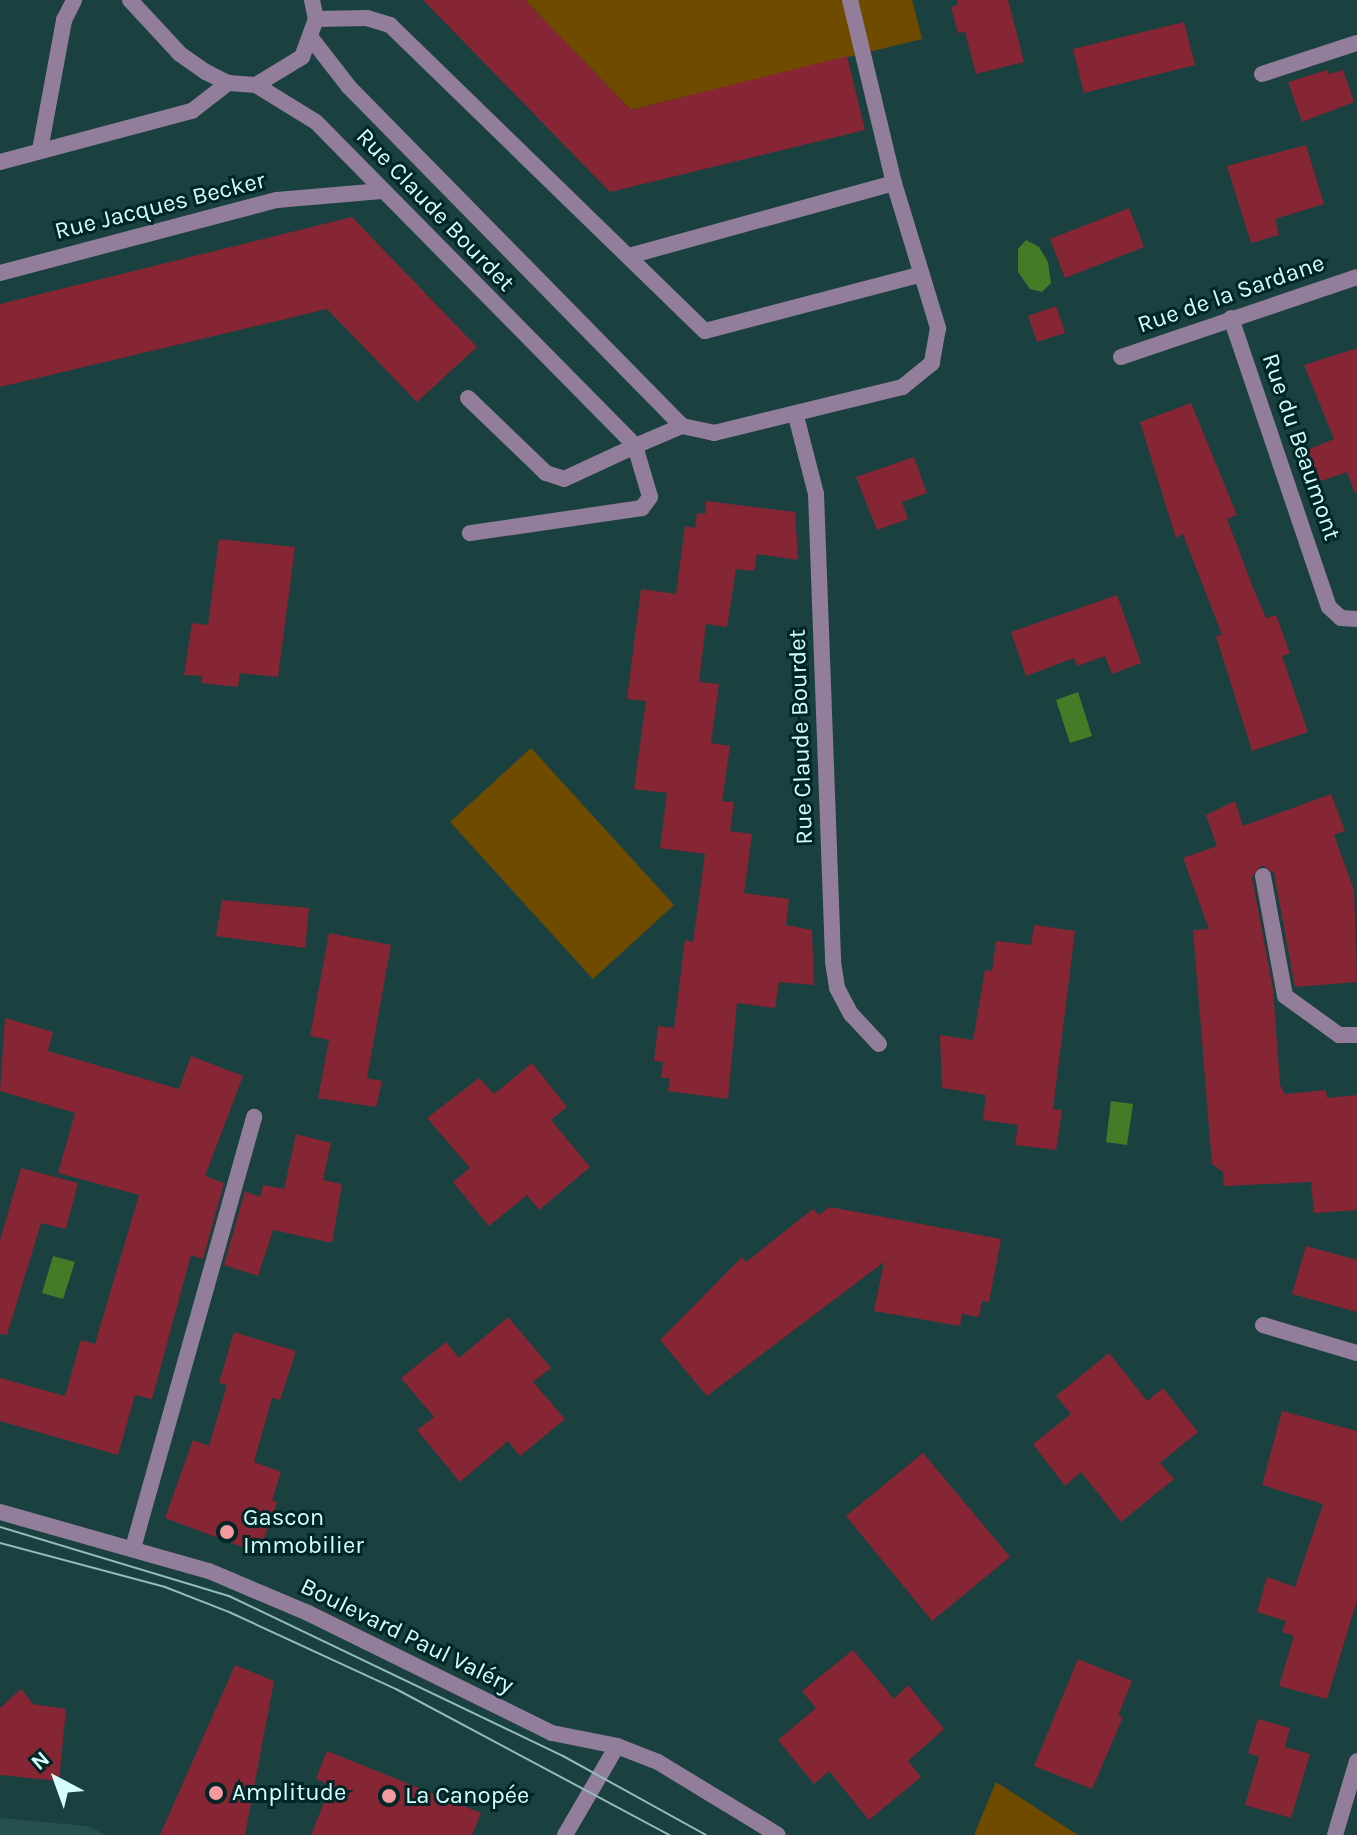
<!DOCTYPE html>
<html>
<head>
<meta charset="utf-8">
<style>
	body { margin:0 }
	#map { position:relative; width:1357px; height:1835px; overflow:hidden; background:#1b4040; font-family:Karla,sans-serif }
	div>[style] { position:absolute }
	.built>* { inset:0; background:#264f4f }
	.green>* { inset:0; background:#6f4b00 }
	.water>* { inset:0; background:#447b27 }
	.building>* { inset:0; background:#862533 }
	.lane>* { height:16px; margin:-8px; padding:0 8px; transform-origin:8px; border-radius:8px; background:#927e9a }
	.street>* { height:16px; margin:-8px; padding:0 8px; transform-origin:8px; border-radius:8px; background:#927e9a }
	.tram>* { height:2px; margin:-1px; padding:0 1px; transform-origin:1px; border-radius:1px; background:#93bbbb }
	.dots>* { width:22px; height:22px; translate:-50% -50%; box-sizing:border-box; border:4px solid #002627; border-radius:50% }
	span { translate:-50% -50%; white-space:nowrap; text-align:center; line-height:1.15; -webkit-text-stroke:6px #002627; paint-order:stroke }
	.street-label { font-size:24px; color:#d4fdfd }
	.poi-label { font-size:24px; color:#d4fdfd }
	.left { translate:0 -50%; text-align:left }
	.north { position:absolute; left:16px; top:1739px; width:80px; height:80px; -webkit-text-stroke:6px #002627; paint-order:stroke; rotate:319deg; font-size:22px; font-weight:700; line-height:32px; text-align:center; color:#d4fdfd }
	.north::after { content:''; display:block; margin:auto; width:28px; height:36px; background:#d4fdfd; clip-path:polygon(50% 0,100% 100%,50% 72%,0 100%) }
</style>
</head>
<body>
<div id="map">
	<div class="built">
		<i style="clip-path:polygon(0 1818px,87px 1826px,106px 1835px,0 1835px)"></i>
	</div>
	<div class="green">
		<i style="clip-path:polygon(525px 0,912px 0,922px 39px,631px 110px)"></i>
		<i style="clip-path:polygon(531px 748px,674px 905px,593px 979px,450px 822px)"></i>
		<i style="clip-path:polygon(996px 1782px,1078px 1835px,974px 1835px)"></i>
	</div>
	<div class="water">
		<i style="clip-path:polygon(1026px 240px,1039px 247px,1048px 262px,1051px 283px,1042px 292px,1030px 289px,1018px 272px,1018px 249px)"></i>
		<i style="clip-path:polygon(1078px 692px,1092px 736px,1070px 743px,1056px 700px)"></i>
		<i style="clip-path:polygon(1111px 1101px,1133px 1104px,1127px 1145px,1106px 1142px)"></i>
		<i style="clip-path:polygon(53px 1256px,75px 1262px,63px 1299px,42px 1293px)"></i>
	</div>
	<div class="building">
		<i style="clip-path:polygon(423px 0,525px 0,631px 110px,847px 56px,865px 130px,610px 192px)"></i>
		<i style="clip-path:polygon(957px 0,1008px 0,1024px 62px,976px 74px,965px 32px,958px 33px,951px 7px,958px 5px)"></i>
		<i style="clip-path:polygon(1184px 22px,1195px 65px,1084px 93px,1073px 49px)"></i>
		<i style="clip-path:polygon(1327px 70px,1329px 74px,1343px 70px,1354px 102px,1302px 122px,1288px 82px)"></i>
		<i style="clip-path:polygon(1306px 145px,1324px 204px,1275px 219px,1279px 235px,1251px 243px,1227px 166px)"></i>
		<i style="clip-path:polygon(1129px 208px,1144px 247px,1065px 278px,1050px 239px)"></i>
		<i style="clip-path:polygon(352px 217px,477px 347px,417px 402px,327px 309px,0 387px,0 304px)"></i>
		<i style="clip-path:polygon(1056px 306px,1065px 333px,1037px 342px,1028px 316px)"></i>
		<i style="clip-path:polygon(1357px 348px,1357px 492px,1355px 493px,1347px 472px,1318px 482px,1307px 450px,1334px 439px,1304px 365px)"></i>
		<i style="clip-path:polygon(1191px 403px,1237px 515px,1227px 519px,1254px 590px,1266px 618px,1276px 615px,1290px 653px,1282px 656px,1308px 732px,1252px 751px,1216px 636px,1222px 635px,1183px 534px,1176px 538px,1140px 422px)"></i>
		<i style="clip-path:polygon(914px 457px,927px 493px,902px 502px,908px 519px,877px 530px,856px 477px)"></i>
		<i style="clip-path:polygon(706px 501px,795px 512px,798px 560px,757px 554px,754px 571px,736px 569px,727px 627px,706px 624px,699px 682px,719px 684px,711px 743px,730px 746px,722px 801px,734px 802px,730px 831px,752px 834px,744px 893px,789px 899px,786px 925px,812px 930px,814px 985px,779px 982px,775px 1008px,737px 1003px,728px 1099px,668px 1091px,670px 1078px,661px 1078px,663px 1062px,654px 1061px,658px 1026px,674px 1028px,685px 940px,693px 942px,705px 854px,660px 848px,667px 793px,634px 789px,646px 701px,627px 699px,641px 589px,676px 594px,685px 526px,695px 528px,697px 513px,705px 514px)"></i>
		<i style="clip-path:polygon(219px 539px,295px 547px,278px 677px,240px 673px,238px 687px,201px 683px,202px 676px,184px 675px,192px 623px,208px 625px)"></i>
		<i style="clip-path:polygon(1117px 595px,1141px 663px,1112px 674px,1105px 656px,1077px 666px,1074px 658px,1026px 676px,1011px 632px)"></i>
		<i style="clip-path:polygon(1331px 794px,1345px 831px,1334px 835px,1354px 890px,1357px 982px,1295px 987px,1274px 873px,1262px 865px,1252px 877px,1273px 989px,1280px 1085px,1285px 1094px,1326px 1090px,1327px 1098px,1357px 1095px,1357px 1210px,1314px 1213px,1311px 1182px,1224px 1186px,1223px 1172px,1212px 1164px,1193px 930px,1209px 929px,1183px 858px,1217px 846px,1206px 815px,1235px 801px,1243px 826px)"></i>
		<i style="clip-path:polygon(222px 900px,309px 908px,305px 948px,216px 936px)"></i>
		<i style="clip-path:polygon(1034px 925px,1075px 931px,1053px 1109px,1062px 1110px,1056px 1150px,1015px 1145px,1018px 1125px,983px 1120px,986px 1095px,942px 1088px,940px 1035px,973px 1040px,985px 970px,992px 971px,996px 941px,1031px 945px)"></i>
		<i style="clip-path:polygon(329px 933px,391px 945px,367px 1078px,382px 1081px,376px 1107px,318px 1098px,329px 1040px,310px 1036px)"></i>
		<i style="clip-path:polygon(5px 1018px,53px 1032px,48px 1051px,179px 1089px,191px 1056px,243px 1076px,205px 1176px,224px 1183px,203px 1259px,191px 1255px,152px 1399px,135px 1395px,118px 1455px,0 1421px,0 1378px,65px 1396px,81px 1340px,95px 1344px,139px 1195px,58px 1173px,75px 1113px,0 1091px)"></i>
		<i style="clip-path:polygon(532px 1063px,567px 1107px,551px 1120px,590px 1167px,539px 1210px,527px 1195px,489px 1226px,453px 1182px,470px 1168px,427px 1118px,479px 1078px,494px 1094px)"></i>
		<i style="clip-path:polygon(296px 1134px,331px 1143px,323px 1180px,342px 1184px,332px 1243px,273px 1230px,258px 1276px,224px 1265px,245px 1191px,260px 1197px,263px 1185px,284px 1189px)"></i>
		<i style="clip-path:polygon(21px 1168px,78px 1183px,66px 1229px,41px 1223px,7px 1335px,0 1334px,0 1240px)"></i>
		<i style="clip-path:polygon(830px 1207px,1001px 1239px,989px 1302px,982px 1301px,979px 1317px,962px 1314px,960px 1326px,874px 1311px,884px 1262px,707px 1396px,660px 1340px,742px 1257px,746px 1262px,813px 1209px,819px 1215px)"></i>
		<i style="clip-path:polygon(1306px 1246px,1357px 1260px,1357px 1312px,1292px 1294px)"></i>
		<i style="clip-path:polygon(508px 1317px,551px 1368px,533px 1382px,565px 1419px,520px 1456px,508px 1441px,460px 1482px,417px 1430px,434px 1417px,401px 1378px,446px 1342px,459px 1358px)"></i>
		<i style="clip-path:polygon(234px 1332px,296px 1351px,280px 1400px,272px 1398px,254px 1462px,281px 1472px,272px 1500px,277px 1502px,260px 1549px,253px 1551px,165px 1518px,193px 1440px,209px 1446px,227px 1385px,219px 1383px)"></i>
		<i style="clip-path:polygon(1109px 1353px,1147px 1401px,1163px 1388px,1198px 1432px,1160px 1463px,1174px 1479px,1121px 1522px,1081px 1472px,1065px 1486px,1033px 1444px,1071px 1414px,1056px 1396px)"></i>
		<i style="clip-path:polygon(1282px 1411px,1357px 1431px,1357px 1600px,1327px 1699px,1279px 1686px,1294px 1636px,1282px 1632px,1286px 1621px,1257px 1612px,1267px 1577px,1295px 1587px,1323px 1504px,1262px 1485px)"></i>
		<i style="clip-path:polygon(923px 1453px,1010px 1557px,932px 1621px,846px 1516px)"></i>
		<i style="clip-path:polygon(853px 1650px,894px 1699px,908px 1685px,944px 1729px,908px 1761px,921px 1777px,869px 1820px,829px 1771px,814px 1784px,778px 1740px,816px 1708px,802px 1691px)"></i>
		<i style="clip-path:polygon(1078px 1659px,1132px 1681px,1118px 1716px,1123px 1717px,1092px 1789px,1034px 1766px)"></i>
		<i style="clip-path:polygon(235px 1665px,274px 1681px,245px 1835px,160px 1835px)"></i>
		<i style="clip-path:polygon(21px 1689px,33px 1704px,66px 1709px,59px 1781px,0 1775px,0 1708px)"></i>
		<i style="clip-path:polygon(1258px 1719px,1290px 1728px,1285px 1747px,1310px 1754px,1291px 1818px,1245px 1805px,1259px 1757px,1248px 1753px)"></i>
		<i style="clip-path:polygon(327px 1751px,481px 1813px,472px 1835px,311px 1835px,331px 1785px,316px 1779px)"></i>
	</div>
	<div class="lane">
		<i style="left:850px;top:0;width:188px;rotate:76.5deg"></i>
		<i style="left:894px;top:183px;width:152px;rotate:73.1deg"></i>
		<i style="left:938px;top:328px;width:36px;rotate:100deg"></i>
		<i style="left:932px;top:363px;width:38px;rotate:141deg"></i>
		<i style="left:316px;top:19px;width:51px;rotate:-1.1deg"></i>
		<i style="left:367px;top:18px;width:24px;rotate:17deg"></i>
		<i style="left:390px;top:25px;width:439px;rotate:44.2deg"></i>
		<i style="left:705px;top:331px;width:224px;rotate:-14.7deg"></i>
		<i style="left:1262px;top:74px;width:100px;rotate:-18.1deg"></i>
		<i style="left:629px;top:256px;width:275px;rotate:-15.4deg"></i>
		<i style="left:468px;top:398px;width:108px;rotate:43.9deg"></i>
		<i style="left:546px;top:473px;width:19px;rotate:18deg"></i>
		<i style="left:564px;top:479px;width:78px;rotate:-24.9deg"></i>
		<i style="left:635px;top:446px;width:53px;rotate:73.6deg"></i>
		<i style="left:650px;top:497px;width:14px;rotate:126deg"></i>
		<i style="left:642px;top:508px;width:174px;rotate:171.7deg"></i>
		<i style="left:133px;top:1548px;width:448px;rotate:-74.3deg"></i>
	</div>
	<div class="street">
		<i style="left:130px;top:0;width:74px;rotate:47.2deg"></i>
		<i style="left:180px;top:54px;width:32px;rotate:35deg"></i>
		<i style="left:206px;top:72px;width:25px;rotate:27deg"></i>
		<i style="left:228px;top:83px;width:28px;rotate:4deg"></i>
		<i style="left:256px;top:85px;width:54px;rotate:-31.3deg"></i>
		<i style="left:302px;top:57px;width:40px;rotate:-69.8deg"></i>
		<i style="left:316px;top:19px;width:19px;rotate:-102deg"></i>
		<i style="left:311px;top:38px;width:62px;rotate:52.2deg"></i>
		<i style="left:349px;top:87px;width:475px;rotate:45.5deg"></i>
		<i style="left:682px;top:426px;width:33px;rotate:12deg"></i>
		<i style="left:714px;top:433px;width:194px;rotate:-13.7deg"></i>
		<i style="left:256px;top:85px;width:70px;rotate:31.7deg"></i>
		<i style="left:316px;top:122px;width:455px;rotate:45.4deg"></i>
		<i style="left:635px;top:446px;width:51px;rotate:-23.1deg"></i>
		<i style="left:40px;top:150px;width:132px;rotate:-79.5deg"></i>
		<i style="left:64px;top:20px;width:22px;rotate:-63deg"></i>
		<i style="left:0;top:162px;width:199px;rotate:-14.9deg"></i>
		<i style="left:192px;top:111px;width:46px;rotate:-37.9deg"></i>
		<i style="left:0;top:273px;width:286px;rotate:-14.8deg"></i>
		<i style="left:277px;top:200px;width:105px;rotate:-4.9deg"></i>
		<i style="left:1231px;top:318px;width:305px;rotate:71.3deg"></i>
		<i style="left:1329px;top:607px;width:16px;rotate:43deg"></i>
		<i style="left:1341px;top:618px;width:16px;rotate:4deg"></i>
		<i style="left:1121px;top:357px;width:249px;rotate:-18.7deg"></i>
		<i style="left:796px;top:416px;width:81px;rotate:75.6deg"></i>
		<i style="left:816px;top:494px;width:468px;rotate:87.9deg"></i>
		<i style="left:833px;top:962px;width:26px;rotate:81deg"></i>
		<i style="left:837px;top:988px;width:30px;rotate:62deg"></i>
		<i style="left:851px;top:1014px;width:41px;rotate:47deg"></i>
		<i style="left:1263px;top:876px;width:122px;rotate:79.6deg"></i>
		<i style="left:1285px;top:996px;width:67px;rotate:35.8deg"></i>
		<i style="left:1339px;top:1035px;width:18px"></i>
		<i style="left:1263px;top:1325px;width:98px;rotate:16.6deg"></i>
		<i style="left:0;top:1512px;width:217px;rotate:15.8deg"></i>
		<i style="left:209px;top:1571px;width:108px;rotate:23deg"></i>
		<i style="left:308px;top:1613px;width:272px;rotate:26.2deg"></i>
		<i style="left:552px;top:1733px;width:66px;rotate:11.3deg"></i>
		<i style="left:617px;top:1746px;width:44px;rotate:21.3deg"></i>
		<i style="left:658px;top:1762px;width:140px;rotate:31.3deg"></i>
		<i style="left:565px;top:1835px;width:103px;rotate:-59.7deg"></i>
		<i style="left:1335px;top:1835px;width:77px;rotate:-73.4deg"></i>
	</div>
	<div class="tram">
		<i style="left:0;top:1527px;width:239px;rotate:16.8deg"></i>
		<i style="left:229px;top:1596px;width:370px;rotate:25.6deg"></i>
		<i style="left:563px;top:1756px;width:163px;rotate:28.9deg"></i>
		<i style="left:0;top:1543px;width:171px;rotate:14.9deg"></i>
		<i style="left:165px;top:1587px;width:69px;rotate:21.3deg"></i>
		<i style="left:229px;top:1612px;width:184px;rotate:24.8deg"></i>
		<i style="left:396px;top:1689px;width:310px;rotate:28.1deg"></i>
	</div>
	<div class="dots">
		<i style="left:227px;top:1532px;background:#f49b9f"></i>
		<i style="left:216px;top:1793px;background:#f49b9f"></i>
		<i style="left:389px;top:1796px;background:#f49b9f"></i>
	</div>
	<div class="street-label">
		<span style="left:160px;top:206px;rotate:-14deg">Rue Jacques Becker</span>
		<span style="left:435px;top:210px;rotate:46deg">Rue Claude Bourdet</span>
		<span style="left:1231px;top:294px;rotate:-19deg">Rue de la Sardane</span>
		<span style="left:1301px;top:447px;rotate:71deg">Rue du Beaumont</span>
		<span style="left:801px;top:737px;rotate:-92deg">Rue Claude Bourdet</span>
		<span style="left:407px;top:1636px;rotate:26deg">Boulevard Paul Valéry</span>
	</div>
	<div class="poi-label">
		<span class="left" style="left:243px;top:1532px">Gascon<br>Immobilier</span>
		<span class="left" style="left:232px;top:1793px">Amplitude</span>
		<span class="left" style="left:405px;top:1796px">La Canopée</span>
	</div>
	<div class="north">N</div>
</div>
</body>
</html>
